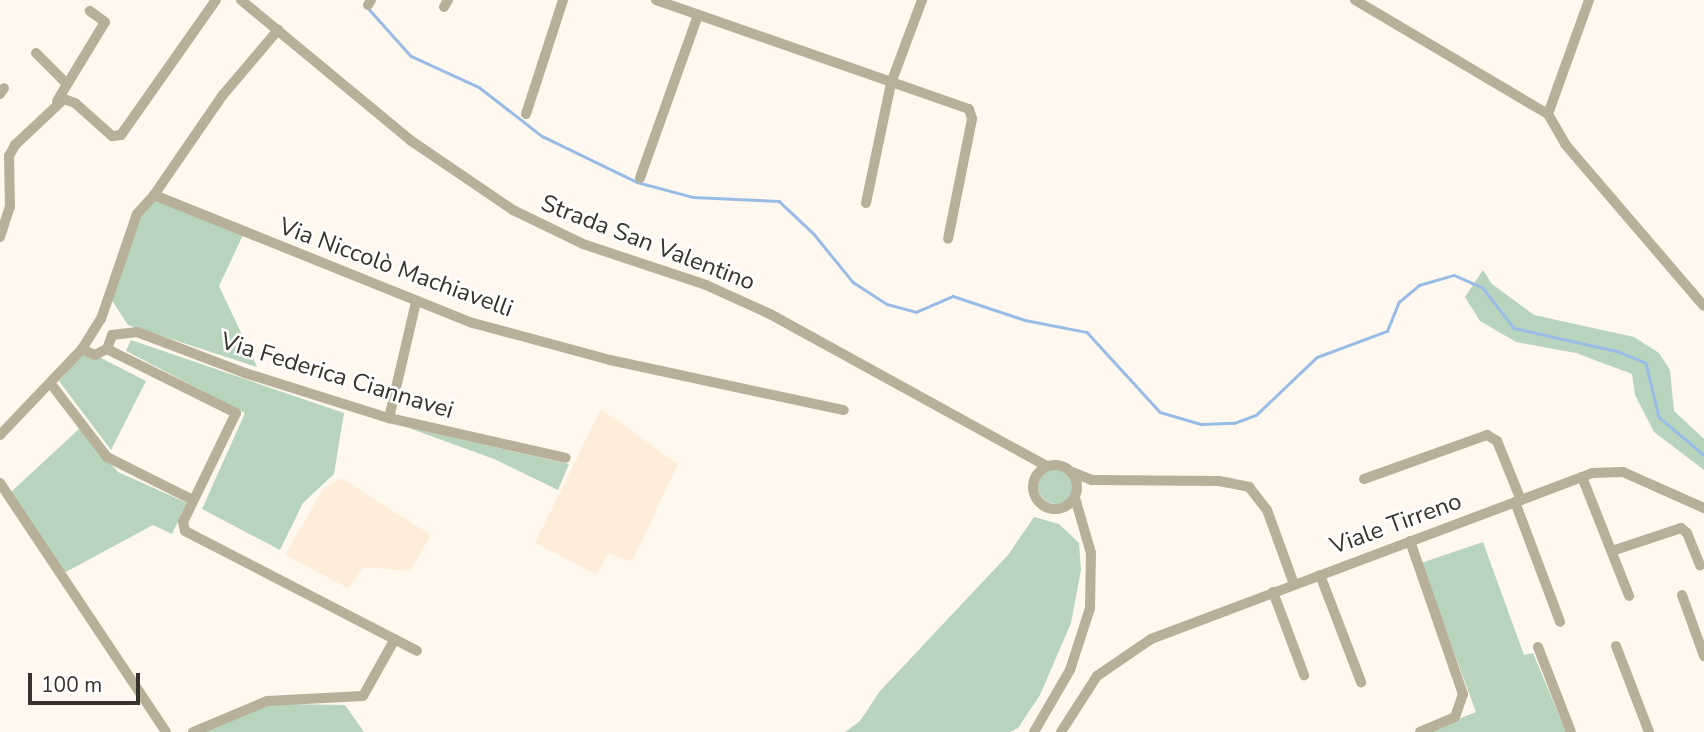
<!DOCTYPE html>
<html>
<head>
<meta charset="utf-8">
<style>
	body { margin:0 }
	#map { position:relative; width:1704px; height:732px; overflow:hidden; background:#fff8ef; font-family:"Nunito Sans",sans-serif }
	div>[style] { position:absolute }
	.built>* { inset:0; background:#feeed9 }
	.green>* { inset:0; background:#b8d4bc }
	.round { border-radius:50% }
	.stream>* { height:2.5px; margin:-1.25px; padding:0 1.25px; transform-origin:1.25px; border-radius:1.25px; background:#98bce6 }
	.minor>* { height:10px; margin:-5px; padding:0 5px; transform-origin:5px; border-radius:5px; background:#b8af99 }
	.minor>.ring { margin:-5px; padding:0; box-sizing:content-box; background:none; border:10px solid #b8af99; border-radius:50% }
	span { translate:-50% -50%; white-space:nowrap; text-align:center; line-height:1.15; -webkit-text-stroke:5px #fff; paint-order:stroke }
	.street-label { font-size:24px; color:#36322c }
	.scale { position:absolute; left:28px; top:673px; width:112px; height:32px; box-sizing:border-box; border:4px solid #36322c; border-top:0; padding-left:9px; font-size:21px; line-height:24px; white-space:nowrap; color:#36322c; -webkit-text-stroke:5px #fff; paint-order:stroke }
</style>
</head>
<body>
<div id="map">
	<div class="built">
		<i style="clip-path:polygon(601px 409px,678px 464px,632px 561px,608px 554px,596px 574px,535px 543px)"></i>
		<i style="clip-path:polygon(341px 478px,431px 535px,410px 571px,364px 567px,348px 588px,285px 555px,323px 489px)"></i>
	</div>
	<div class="green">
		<i style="clip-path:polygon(154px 195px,244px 233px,219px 286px,257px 367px,128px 325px,109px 296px,134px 220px)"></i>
		<i style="clip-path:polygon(1483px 270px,1492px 284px,1534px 315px,1634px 337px,1659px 353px,1670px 370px,1674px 411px,1704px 439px,1704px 470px,1654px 432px,1635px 395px,1632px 374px,1576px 353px,1516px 342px,1480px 321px,1465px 297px)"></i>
		<i style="clip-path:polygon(131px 340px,344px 413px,334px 474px,303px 503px,280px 550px,202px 509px,245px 413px,126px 351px)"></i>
		<i style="clip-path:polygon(81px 354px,101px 358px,146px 381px,111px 450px,59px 381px)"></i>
		<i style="clip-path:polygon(406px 427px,569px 464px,558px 490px,494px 459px)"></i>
		<i style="clip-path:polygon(80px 428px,118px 472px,187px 503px,172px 534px,153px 525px,64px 573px,11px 492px)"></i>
		<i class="round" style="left:1038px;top:468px;width:36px;height:36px"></i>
		<i style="clip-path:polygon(1034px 517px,1059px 524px,1079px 543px,1081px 570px,1071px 623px,1040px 695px,1018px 728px,1010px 732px,845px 732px,860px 721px,880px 691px,1008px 555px)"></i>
		<i style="clip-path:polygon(1483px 542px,1524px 655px,1533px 653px,1566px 732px,1426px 732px,1476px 712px,1421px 563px)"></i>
		<i style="clip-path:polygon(282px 704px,345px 705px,364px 732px,203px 732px,257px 707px)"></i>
	</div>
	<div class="stream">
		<i style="left:369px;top:9px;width:63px;rotate:48.2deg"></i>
		<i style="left:411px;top:56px;width:75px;rotate:24.5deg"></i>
		<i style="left:479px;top:87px;width:80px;rotate:37.9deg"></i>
		<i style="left:542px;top:136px;width:106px;rotate:25.8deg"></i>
		<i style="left:637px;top:182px;width:58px;rotate:15deg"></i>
		<i style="left:693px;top:197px;width:86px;rotate:2.7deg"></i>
		<i style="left:779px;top:201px;width:48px;rotate:43.3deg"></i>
		<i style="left:814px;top:234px;width:62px;rotate:50.9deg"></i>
		<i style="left:853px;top:282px;width:40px;rotate:32.9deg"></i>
		<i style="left:887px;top:304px;width:30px;rotate:15deg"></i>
		<i style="left:916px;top:312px;width:40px;rotate:-23.4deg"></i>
		<i style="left:953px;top:296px;width:76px;rotate:18.4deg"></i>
		<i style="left:1025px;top:320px;width:63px;rotate:11deg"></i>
		<i style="left:1087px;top:332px;width:108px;rotate:47.6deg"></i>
		<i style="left:1160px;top:412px;width:43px;rotate:16.3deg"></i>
		<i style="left:1201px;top:424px;width:33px;rotate:-2deg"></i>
		<i style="left:1234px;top:423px;width:23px;rotate:-20deg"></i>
		<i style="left:1256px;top:415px;width:84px;rotate:-43.6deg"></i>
		<i style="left:1317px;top:357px;width:75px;rotate:-20.4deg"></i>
		<i style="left:1387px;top:331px;width:31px;rotate:-68deg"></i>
		<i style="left:1399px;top:302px;width:26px;rotate:-40deg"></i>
		<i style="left:1419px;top:285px;width:36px;rotate:-16deg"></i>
		<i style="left:1454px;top:275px;width:32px;rotate:24deg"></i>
		<i style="left:1483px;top:288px;width:51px;rotate:52.2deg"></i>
		<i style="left:1514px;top:328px;width:106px;rotate:12.6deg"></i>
		<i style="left:1617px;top:351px;width:31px;rotate:22deg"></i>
		<i style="left:1646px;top:363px;width:56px;rotate:76.5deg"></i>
		<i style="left:1659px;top:417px;width:59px;rotate:40.2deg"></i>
	</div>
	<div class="minor">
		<i style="left:241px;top:0;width:219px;rotate:39.6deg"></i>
		<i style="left:410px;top:140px;width:125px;rotate:34.2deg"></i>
		<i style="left:513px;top:210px;width:78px;rotate:25.9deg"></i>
		<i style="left:583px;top:244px;width:130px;rotate:18.4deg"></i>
		<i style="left:706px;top:285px;width:70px;rotate:24.4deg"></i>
		<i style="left:770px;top:314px;width:315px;rotate:28.8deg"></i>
		<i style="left:656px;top:0;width:331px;rotate:19.2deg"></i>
		<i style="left:969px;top:109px;width:10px;rotate:73deg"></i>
		<i style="left:972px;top:119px;width:122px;rotate:101.3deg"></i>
		<i style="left:1355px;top:0;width:224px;rotate:30.6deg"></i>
		<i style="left:1548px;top:114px;width:121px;rotate:-70.2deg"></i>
		<i style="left:368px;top:5px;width:6px;rotate:-59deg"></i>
		<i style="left:444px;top:7px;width:8px;rotate:-60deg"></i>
		<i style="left:36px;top:53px;width:42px;rotate:45deg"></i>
		<i style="left:0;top:94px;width:7px;rotate:-56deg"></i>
		<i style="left:57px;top:101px;width:92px;rotate:-58.7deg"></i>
		<i style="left:105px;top:22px;width:19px;rotate:-144deg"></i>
		<i style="left:526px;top:114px;width:120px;rotate:-72deg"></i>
		<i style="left:1548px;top:114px;width:34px;rotate:60deg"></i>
		<i style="left:1565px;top:144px;width:213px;rotate:49.4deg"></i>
		<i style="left:640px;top:178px;width:173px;rotate:-70.4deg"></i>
		<i style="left:154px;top:195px;width:120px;rotate:-55.5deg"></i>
		<i style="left:222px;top:96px;width:87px;rotate:-49.7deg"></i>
		<i style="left:866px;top:203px;width:123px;rotate:-78.2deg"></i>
		<i style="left:891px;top:83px;width:89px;rotate:-69.5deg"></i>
		<i style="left:0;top:237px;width:32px;rotate:-72deg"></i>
		<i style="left:10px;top:207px;width:51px;rotate:-91.1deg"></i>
		<i style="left:9px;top:156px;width:13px;rotate:-61deg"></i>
		<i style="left:15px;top:145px;width:67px;rotate:-43.2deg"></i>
		<i style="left:64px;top:99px;width:12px;rotate:20deg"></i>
		<i style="left:75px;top:103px;width:50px;rotate:41.7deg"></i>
		<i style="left:112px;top:136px;width:9px;rotate:-6deg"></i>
		<i style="left:121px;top:135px;width:165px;rotate:-54.9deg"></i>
		<i style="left:82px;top:349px;width:14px;rotate:25deg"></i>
		<i style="left:95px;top:355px;width:13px;rotate:-27deg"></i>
		<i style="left:107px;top:349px;width:144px;rotate:26.4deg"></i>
		<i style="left:236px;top:413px;width:121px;rotate:115.9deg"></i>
		<i style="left:183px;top:522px;width:9px;rotate:77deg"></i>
		<i style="left:185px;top:531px;width:261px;rotate:27.3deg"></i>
		<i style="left:107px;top:349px;width:15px;rotate:-70deg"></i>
		<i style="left:112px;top:335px;width:25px;rotate:-7deg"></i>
		<i style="left:137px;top:332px;width:116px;rotate:20.8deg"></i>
		<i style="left:245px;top:373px;width:151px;rotate:17.4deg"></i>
		<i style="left:389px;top:418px;width:181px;rotate:12.7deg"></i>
		<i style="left:51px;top:384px;width:92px;rotate:52.5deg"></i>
		<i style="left:107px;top:457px;width:96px;rotate:26.6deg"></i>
		<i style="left:389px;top:418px;width:119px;rotate:-76.9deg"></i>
		<i style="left:0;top:435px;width:119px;rotate:-46.4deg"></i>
		<i style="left:82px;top:349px;width:36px;rotate:-58deg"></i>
		<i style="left:101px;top:319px;width:111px;rotate:-71.1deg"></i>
		<i style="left:137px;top:214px;width:25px;rotate:-48deg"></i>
		<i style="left:154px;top:195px;width:344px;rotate:21.9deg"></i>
		<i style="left:473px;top:323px;width:142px;rotate:15.1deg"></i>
		<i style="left:610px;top:360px;width:239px;rotate:12.1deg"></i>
		<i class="ring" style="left:1033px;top:465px;width:34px;height:34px"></i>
		<i style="left:1072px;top:472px;width:22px;rotate:22deg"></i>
		<i style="left:1092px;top:480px;width:127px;rotate:0.5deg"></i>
		<i style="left:1219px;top:481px;width:31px;rotate:11deg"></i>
		<i style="left:1249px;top:487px;width:29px;rotate:52deg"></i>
		<i style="left:1267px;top:510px;width:79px;rotate:70deg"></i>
		<i style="left:1582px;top:477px;width:128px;rotate:68.4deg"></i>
		<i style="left:1364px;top:479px;width:131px;rotate:-19.7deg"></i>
		<i style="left:1487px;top:435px;width:12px;rotate:31deg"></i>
		<i style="left:1497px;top:441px;width:64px;rotate:67.9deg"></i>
		<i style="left:0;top:483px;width:299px;rotate:56.3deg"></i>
		<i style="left:1515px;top:502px;width:128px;rotate:69.4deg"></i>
		<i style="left:1410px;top:541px;width:162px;rotate:70.9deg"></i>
		<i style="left:1463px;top:694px;width:24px;rotate:109deg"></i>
		<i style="left:1455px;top:717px;width:38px;rotate:157deg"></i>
		<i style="left:1612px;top:551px;width:73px;rotate:-18.4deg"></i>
		<i style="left:1681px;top:528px;width:8px;rotate:40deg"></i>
		<i style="left:1687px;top:533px;width:35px;rotate:68deg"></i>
		<i style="left:1320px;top:575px;width:115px;rotate:69deg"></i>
		<i style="left:1273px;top:592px;width:89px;rotate:69.5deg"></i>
		<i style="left:1682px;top:595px;width:65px;rotate:70.2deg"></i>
		<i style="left:1616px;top:646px;width:92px;rotate:69deg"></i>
		<i style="left:1538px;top:647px;width:91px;rotate:68.8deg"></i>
		<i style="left:193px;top:732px;width:80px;rotate:-22.7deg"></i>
		<i style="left:267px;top:701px;width:96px;rotate:-3deg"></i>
		<i style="left:363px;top:696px;width:65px;rotate:-60.7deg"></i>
		<i style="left:1034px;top:732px;width:72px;rotate:-59.9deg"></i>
		<i style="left:1070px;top:670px;width:65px;rotate:-72.1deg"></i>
		<i style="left:1090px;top:608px;width:55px;rotate:-89deg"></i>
		<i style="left:1091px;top:553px;width:57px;rotate:-106.2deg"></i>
		<i style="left:1061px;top:732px;width:67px;rotate:-57.3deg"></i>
		<i style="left:1097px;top:676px;width:65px;rotate:-34.4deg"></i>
		<i style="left:1151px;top:639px;width:472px;rotate:-20.6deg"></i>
		<i style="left:1593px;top:473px;width:30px;rotate:-2deg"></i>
		<i style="left:1623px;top:472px;width:89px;rotate:24deg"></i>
	</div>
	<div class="street-label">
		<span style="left:648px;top:243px;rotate:21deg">Strada San Valentino</span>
		<span style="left:396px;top:268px;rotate:20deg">Via Niccolò Machiavelli</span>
		<span style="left:337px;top:376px;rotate:17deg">Via Federica Ciannavei</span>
		<span style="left:1396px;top:524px;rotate:-20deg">Viale Tirreno</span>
	</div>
	<div class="scale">100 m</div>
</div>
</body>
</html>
